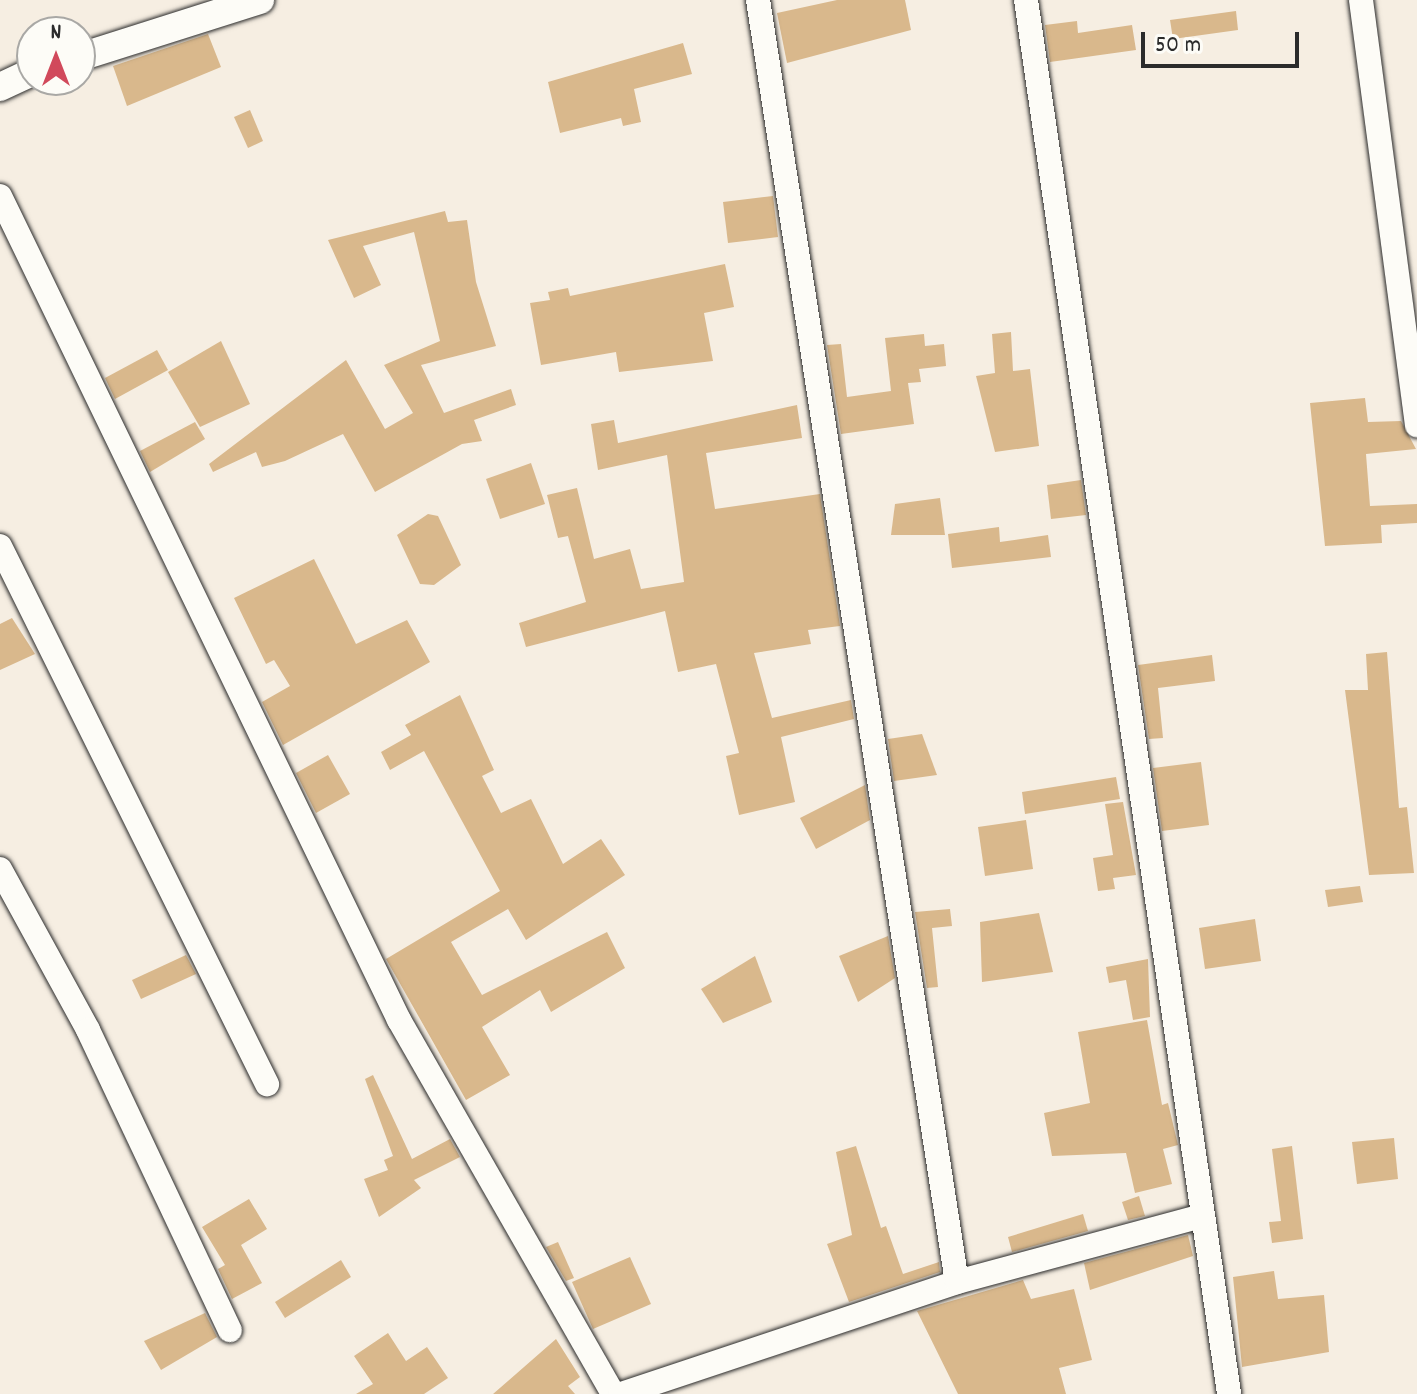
<!DOCTYPE html>
<html>
<head>
<meta charset="utf-8">
<style>
	body { margin:0 }
	#map { position:relative; width:1417px; height:1394px; overflow:hidden; background:#f6eee2; font-family:Dekko,sans-serif }
	div>[style] { position:absolute }
	.building>* { inset:0; background:#d9b88c }
	.roads { filter:drop-shadow(0 0 2px #2b2b2b) drop-shadow(0 0 2px #2b2b2b) }
	.minor>* { height:24px; margin:-12px; padding:0 12px; transform-origin:12px; border-radius:12px; background:#fdfcf7 }
	.tertiary>* { height:28px; margin:-14px; padding:0 14px; transform-origin:14px; border-radius:14px; background:#fdfcf7 }
	span { translate:-50% -50%; white-space:nowrap; text-align:center; line-height:1.15; -webkit-text-stroke:8px #fdfcf7; paint-order:stroke }
	.north { position:absolute; left:16px; top:16px; width:80px; height:80px; box-sizing:border-box; background:#fdfcf7; border:2px solid #a9a8a5; border-radius:50%; rotate:0deg; font-size:22px; font-weight:700; line-height:32px; text-align:center; color:#2b2b2b }
	.north::after { content:''; display:block; margin:auto; width:28px; height:36px; background:#d1495b; clip-path:polygon(50% 0,100% 100%,50% 72%,0 100%) }
	.scale { position:absolute; left:1141px; top:32px; width:158px; height:36px; box-sizing:border-box; border:4px solid #2b2b2b; border-top:0; padding-left:10px; font-size:24px; line-height:28px; white-space:nowrap; color:#2b2b2b; -webkit-text-stroke:6px #fdfcf7; paint-order:stroke }
</style>
</head>
<body>
<div id="map">
	<div class="building">
		<i style="clip-path:polygon(837px 0,905px 0,911px 30px,787px 63px,777px 13px)"></i>
		<i style="clip-path:polygon(1236px 11px,1238px 30px,1173px 39px,1170px 20px)"></i>
		<i style="clip-path:polygon(1077px 21px,1078px 33px,1132px 25px,1136px 50px,1050px 62px,1045px 25px)"></i>
		<i style="clip-path:polygon(208px 34px,221px 67px,127px 106px,113px 66px)"></i>
		<i style="clip-path:polygon(683px 43px,692px 74px,634px 89px,641px 122px,623px 126px,621px 118px,560px 133px,548px 82px)"></i>
		<i style="clip-path:polygon(250px 110px,263px 141px,248px 148px,234px 117px)"></i>
		<i style="clip-path:polygon(773px 196px,778px 237px,728px 243px,723px 202px)"></i>
		<i style="clip-path:polygon(445px 211px,448px 222px,467px 220px,476px 282px,496px 346px,421px 365px,444px 413px,511px 389px,516px 405px,474px 420px,482px 441px,462px 444px,375px 492px,343px 434px,285px 461px,262px 467px,256px 452px,213px 472px,209px 464px,346px 360px,385px 429px,413px 413px,384px 365px,440px 341px,414px 232px,363px 246px,381px 285px,354px 298px,328px 240px)"></i>
		<i style="clip-path:polygon(725px 264px,734px 307px,704px 313px,713px 361px,619px 372px,616px 352px,541px 365px,530px 303px,550px 300px,548px 292px,568px 288px,570px 296px)"></i>
		<i style="clip-path:polygon(1011px 332px,1013px 371px,1030px 369px,1039px 446px,995px 452px,976px 376px,995px 373px,992px 334px)"></i>
		<i style="clip-path:polygon(924px 334px,925px 346px,944px 344px,946px 366px,919px 369px,921px 382px,908px 383px,914px 424px,841px 434px,827px 345px,841px 344px,847px 397px,891px 391px,885px 338px)"></i>
		<i style="clip-path:polygon(221px 341px,250px 404px,200px 427px,168px 372px)"></i>
		<i style="clip-path:polygon(157px 350px,168px 370px,115px 399px,105px 378px)"></i>
		<i style="clip-path:polygon(1365px 398px,1368px 422px,1401px 421px,1416px 449px,1366px 454px,1370px 506px,1417px 504px,1417px 523px,1381px 525px,1382px 543px,1325px 546px,1310px 403px)"></i>
		<i style="clip-path:polygon(797px 405px,802px 438px,706px 453px,715px 509px,820px 494px,840px 626px,808px 630px,811px 644px,754px 653px,772px 718px,851px 700px,854px 719px,781px 737px,795px 802px,739px 815px,726px 756px,739px 753px,716px 664px,678px 672px,665px 611px,526px 647px,519px 623px,586px 602px,568px 536px,558px 538px,547px 495px,577px 488px,594px 559px,630px 549px,641px 589px,684px 582px,667px 455px,598px 470px,591px 424px,614px 420px,618px 443px)"></i>
		<i style="clip-path:polygon(195px 422px,205px 439px,150px 472px,140px 451px)"></i>
		<i style="clip-path:polygon(531px 463px,545px 504px,500px 519px,486px 479px)"></i>
		<i style="clip-path:polygon(1081px 480px,1086px 515px,1051px 519px,1047px 485px)"></i>
		<i style="clip-path:polygon(940px 498px,945px 535px,891px 535px,895px 504px)"></i>
		<i style="clip-path:polygon(428px 514px,438px 516px,461px 565px,434px 585px,420px 584px,397px 535px)"></i>
		<i style="clip-path:polygon(999px 527px,1000px 542px,1048px 535px,1051px 557px,952px 568px,948px 534px)"></i>
		<i style="clip-path:polygon(314px 559px,356px 644px,407px 620px,430px 662px,283px 745px,262px 702px,290px 686px,274px 660px,266px 664px,234px 598px)"></i>
		<i style="clip-path:polygon(12px 618px,35px 654px,0 670px,0 624px)"></i>
		<i style="clip-path:polygon(1387px 652px,1399px 808px,1407px 807px,1414px 873px,1369px 875px,1345px 690px,1368px 690px,1366px 654px)"></i>
		<i style="clip-path:polygon(1212px 655px,1215px 681px,1158px 688px,1163px 738px,1149px 739px,1138px 665px)"></i>
		<i style="clip-path:polygon(460px 695px,494px 770px,482px 776px,501px 813px,531px 799px,563px 864px,601px 839px,625px 875px,526px 940px,508px 909px,451px 942px,482px 995px,607px 932px,625px 968px,551px 1012px,540px 990px,482px 1027px,510px 1075px,466px 1100px,386px 959px,500px 891px,424px 751px,390px 770px,381px 752px,411px 735px,405px 725px)"></i>
		<i style="clip-path:polygon(922px 734px,937px 775px,894px 781px,888px 739px)"></i>
		<i style="clip-path:polygon(328px 755px,350px 794px,316px 813px,296px 773px)"></i>
		<i style="clip-path:polygon(1201px 762px,1209px 825px,1162px 831px,1153px 768px)"></i>
		<i style="clip-path:polygon(1116px 777px,1120px 799px,1025px 814px,1022px 792px)"></i>
		<i style="clip-path:polygon(865px 785px,870px 820px,816px 849px,800px 818px)"></i>
		<i style="clip-path:polygon(1123px 802px,1136px 875px,1113px 878px,1115px 889px,1098px 891px,1093px 858px,1113px 855px,1105px 804px)"></i>
		<i style="clip-path:polygon(1026px 820px,1033px 869px,985px 876px,978px 827px)"></i>
		<i style="clip-path:polygon(1360px 886px,1363px 902px,1328px 907px,1325px 890px)"></i>
		<i style="clip-path:polygon(950px 909px,952px 926px,932px 928px,938px 987px,927px 988px,915px 912px)"></i>
		<i style="clip-path:polygon(1039px 913px,1053px 972px,982px 982px,980px 922px)"></i>
		<i style="clip-path:polygon(1255px 919px,1261px 961px,1205px 969px,1199px 928px)"></i>
		<i style="clip-path:polygon(888px 936px,895px 978px,858px 1002px,839px 956px)"></i>
		<i style="clip-path:polygon(186px 955px,196px 974px,141px 999px,132px 980px)"></i>
		<i style="clip-path:polygon(755px 956px,772px 1002px,723px 1023px,701px 989px)"></i>
		<i style="clip-path:polygon(1148px 959px,1150px 1017px,1133px 1020px,1126px 980px,1109px 983px,1106px 967px)"></i>
		<i style="clip-path:polygon(1147px 1020px,1162px 1105px,1168px 1103px,1178px 1145px,1163px 1149px,1172px 1184px,1135px 1193px,1126px 1153px,1052px 1156px,1044px 1113px,1090px 1103px,1078px 1032px)"></i>
		<i style="clip-path:polygon(373px 1075px,412px 1159px,450px 1139px,460px 1157px,414px 1180px,421px 1188px,379px 1217px,364px 1179px,388px 1170px,384px 1160px,393px 1156px,365px 1079px)"></i>
		<i style="clip-path:polygon(1394px 1138px,1398px 1179px,1357px 1184px,1352px 1142px)"></i>
		<i style="clip-path:polygon(856px 1146px,881px 1228px,886px 1226px,903px 1274px,939px 1262px,940px 1272px,849px 1302px,827px 1244px,852px 1235px,836px 1152px)"></i>
		<i style="clip-path:polygon(1292px 1146px,1303px 1239px,1272px 1243px,1269px 1222px,1281px 1221px,1272px 1149px)"></i>
		<i style="clip-path:polygon(1139px 1196px,1145px 1216px,1128px 1220px,1122px 1202px)"></i>
		<i style="clip-path:polygon(249px 1199px,267px 1229px,241px 1245px,262px 1283px,232px 1299px,218px 1269px,225px 1265px,202px 1227px)"></i>
		<i style="clip-path:polygon(1083px 1214px,1088px 1231px,1012px 1252px,1008px 1237px)"></i>
		<i style="clip-path:polygon(1188px 1235px,1193px 1256px,1090px 1290px,1084px 1263px)"></i>
		<i style="clip-path:polygon(558px 1242px,574px 1278px,566px 1281px,546px 1247px)"></i>
		<i style="clip-path:polygon(630px 1257px,651px 1304px,593px 1329px,572px 1282px)"></i>
		<i style="clip-path:polygon(341px 1260px,351px 1277px,285px 1318px,275px 1302px)"></i>
		<i style="clip-path:polygon(1274px 1271px,1278px 1299px,1324px 1295px,1329px 1352px,1242px 1367px,1233px 1277px)"></i>
		<i style="clip-path:polygon(1023px 1280px,1031px 1299px,1074px 1289px,1092px 1360px,1059px 1368px,1066px 1394px,958px 1394px,917px 1311px)"></i>
		<i style="clip-path:polygon(205px 1313px,217px 1337px,161px 1370px,144px 1341px)"></i>
		<i style="clip-path:polygon(388px 1333px,406px 1361px,427px 1347px,448px 1378px,424px 1394px,356px 1394px,373px 1384px,354px 1356px)"></i>
		<i style="clip-path:polygon(556px 1339px,580px 1377px,568px 1386px,575px 1394px,493px 1394px)"></i>
	</div>
	<div class="roads">
		<div class="minor">
			<i style="left:758px;top:0;width:1297px;rotate:81.18deg"></i>
			<i style="left:1026px;top:0;width:1409px;rotate:81.71deg"></i>
			<i style="left:1361px;top:0;width:429px;rotate:82.5deg"></i>
			<i style="left:0;top:196px;width:916px;rotate:64.16deg"></i>
			<i style="left:399px;top:1020px;width:431px;rotate:60.2deg"></i>
			<i style="left:0;top:546px;width:601px;rotate:63.61deg"></i>
			<i style="left:0;top:869px;width:183px;rotate:61.3deg"></i>
			<i style="left:88px;top:1030px;width:332px;rotate:64.7deg"></i>
			<i style="left:621px;top:1394px;width:354px;rotate:-18.4deg"></i>
			<i style="left:957px;top:1282px;width:253px;rotate:-15.1deg"></i>
		</div>
		<div class="tertiary">
			<i style="left:80px;top:57px;width:189px;rotate:-17.6deg"></i>
			<i style="left:0;top:87px;width:35px;rotate:-25deg"></i>
		</div>
	</div>
	<div class="north">N</div>
	<div class="scale">50 m</div>
</div>
</body>
</html>
